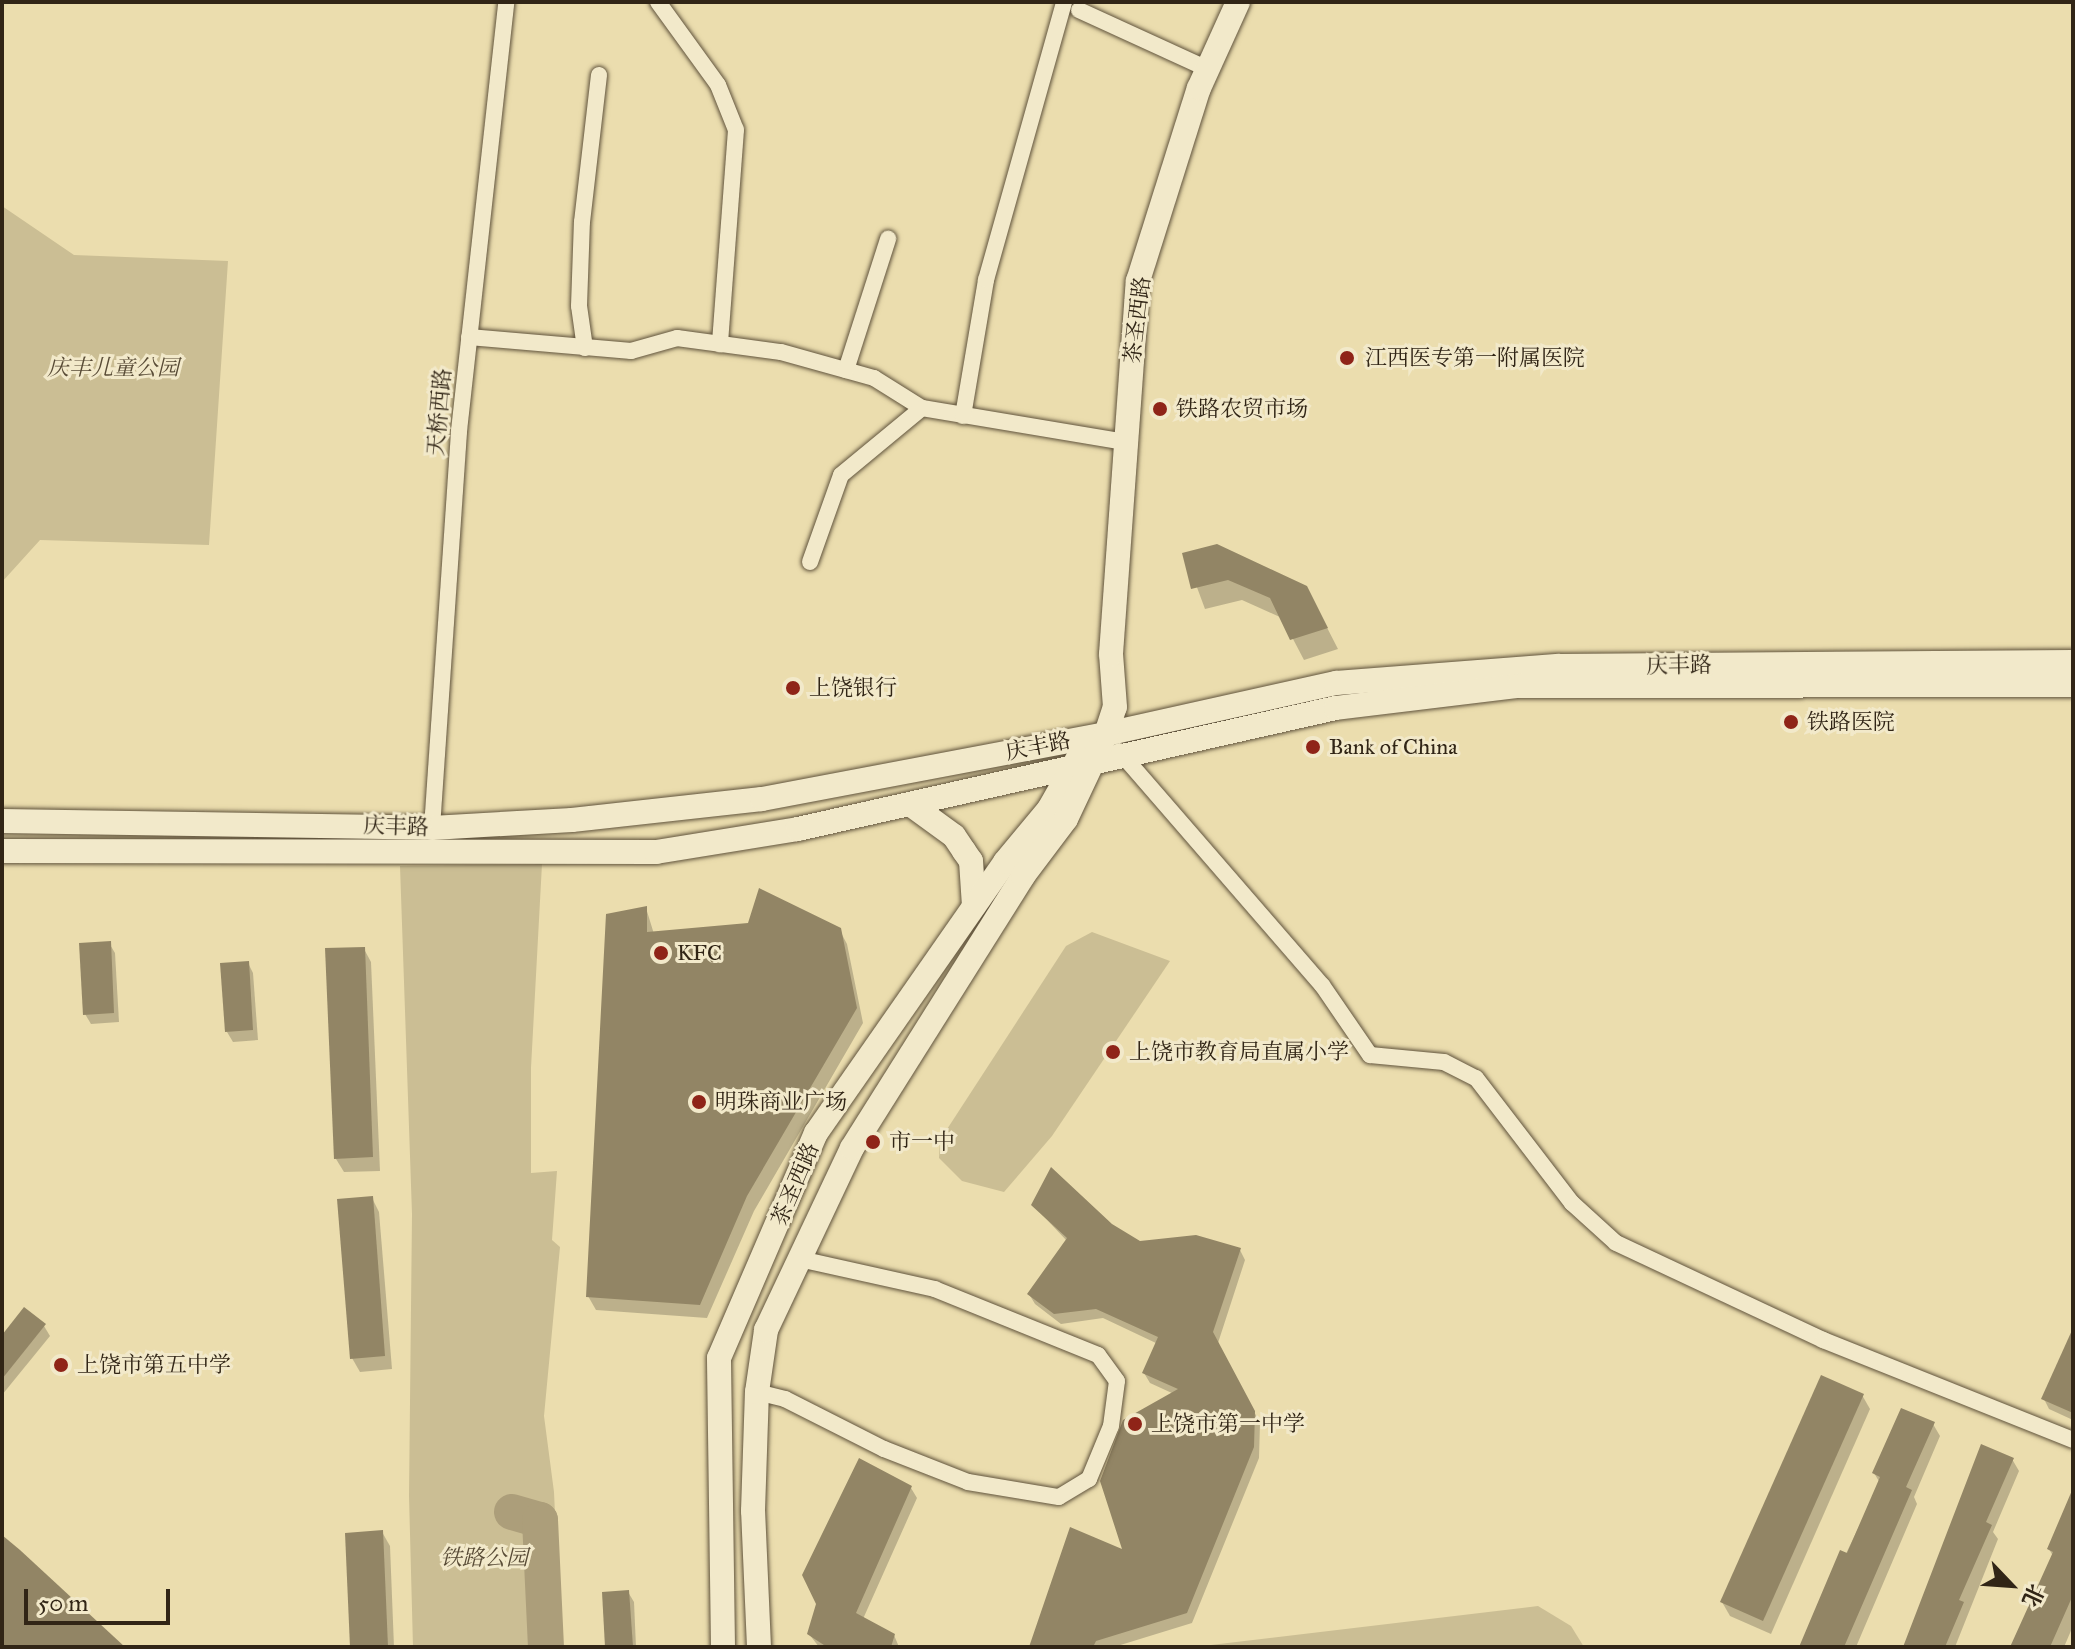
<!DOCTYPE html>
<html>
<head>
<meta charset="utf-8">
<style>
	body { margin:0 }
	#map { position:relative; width:2075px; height:1649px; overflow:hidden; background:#ebddae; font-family:"IM FELL Great Primer","Noto Serif SC",serif }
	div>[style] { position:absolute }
	.green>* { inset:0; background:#cbbe94 }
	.shadow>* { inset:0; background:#0003 }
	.river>* { height:36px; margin:-18px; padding:0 18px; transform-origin:18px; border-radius:18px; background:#ac9e7a }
	.building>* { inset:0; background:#928565 }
	.roads { filter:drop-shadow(0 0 2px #60533c) drop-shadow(0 0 2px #60533c) }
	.street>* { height:16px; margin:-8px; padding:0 8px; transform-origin:8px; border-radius:8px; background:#f2e9ca }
	.secondary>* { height:24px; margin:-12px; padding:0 12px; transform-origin:12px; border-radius:12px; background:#f2e9ca }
	.dots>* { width:22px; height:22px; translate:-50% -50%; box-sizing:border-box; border:4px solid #f2e9ca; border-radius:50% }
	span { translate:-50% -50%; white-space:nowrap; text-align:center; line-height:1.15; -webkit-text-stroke:6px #f2e9ca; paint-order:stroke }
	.street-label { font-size:22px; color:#312516 }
	.poi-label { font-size:22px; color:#312516 }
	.left { translate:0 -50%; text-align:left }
	.park-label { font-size:22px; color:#584b36; font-style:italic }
	.frame { position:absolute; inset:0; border:4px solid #312516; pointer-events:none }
	.north { position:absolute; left:1971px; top:1545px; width:80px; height:80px; -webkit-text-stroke:6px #f2e9ca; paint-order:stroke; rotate:115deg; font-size:22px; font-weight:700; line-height:32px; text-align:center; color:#312516 }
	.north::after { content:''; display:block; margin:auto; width:28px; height:36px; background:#312516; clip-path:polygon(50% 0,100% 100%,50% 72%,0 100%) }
	.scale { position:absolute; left:24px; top:1589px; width:146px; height:36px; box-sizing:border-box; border:4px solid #312516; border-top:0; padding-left:10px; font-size:24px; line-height:28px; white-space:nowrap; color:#312516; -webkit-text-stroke:6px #f2e9ca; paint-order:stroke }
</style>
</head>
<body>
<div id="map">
	<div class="green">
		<i style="clip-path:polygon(2px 206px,74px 255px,228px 261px,209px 545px,40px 540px,2px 582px)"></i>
		<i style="clip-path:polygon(542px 864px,531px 1068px,531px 1173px,557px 1171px,552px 1240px,560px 1247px,544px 1416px,554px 1492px,561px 1647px,413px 1647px,409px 1496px,412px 1214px,400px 866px)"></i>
		<i style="clip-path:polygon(1092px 932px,1170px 961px,1052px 1136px,1004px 1192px,962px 1181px,939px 1158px,940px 1140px,1066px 946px)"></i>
		<i style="clip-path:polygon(1538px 1606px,1571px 1626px,1584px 1647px,1194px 1647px)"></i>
	</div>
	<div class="shadow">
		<i style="clip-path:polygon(1185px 555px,1318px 610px,1338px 649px,1304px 660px,1282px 618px,1242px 600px,1205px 609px)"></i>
		<i style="clip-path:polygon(646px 908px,654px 934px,839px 929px,847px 944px,863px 1023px,754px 1211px,707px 1318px,596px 1310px,588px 1296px)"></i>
		<i style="clip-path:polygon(109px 943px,115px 953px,119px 1022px,91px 1024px,85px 1014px)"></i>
		<i style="clip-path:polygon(364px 949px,371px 962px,380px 1171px,344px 1172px,336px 1159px)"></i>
		<i style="clip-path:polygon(248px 963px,253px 973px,258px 1040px,233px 1042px,227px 1032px)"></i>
		<i style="clip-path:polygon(372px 1198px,379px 1212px,392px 1369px,360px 1372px,352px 1358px)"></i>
		<i style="clip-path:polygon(1033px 1205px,1111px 1226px,1140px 1243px,1240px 1250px,1245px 1260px,1218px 1343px,1260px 1423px,1259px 1458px,1192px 1623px,1114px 1647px,1032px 1647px,1125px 1552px,1174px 1394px,1150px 1383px,1144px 1373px,1158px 1344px,1103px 1318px,1061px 1324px,1035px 1304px,1029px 1294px,1067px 1241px)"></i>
		<i style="clip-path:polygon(44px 1326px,50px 1336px,2px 1395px,2px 1339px)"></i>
		<i style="clip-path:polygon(2073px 1333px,2073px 1420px,2049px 1409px,2044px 1399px)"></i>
		<i style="clip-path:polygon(1862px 1395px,1870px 1409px,1771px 1634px,1730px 1616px,1722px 1602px)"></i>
		<i style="clip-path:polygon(1933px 1424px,1940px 1436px,1914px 1497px,1917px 1504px,1856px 1647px,1801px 1647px,1880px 1483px,1874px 1473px)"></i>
		<i style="clip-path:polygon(1982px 1447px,2012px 1459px,2019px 1471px,1993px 1532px,1998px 1539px,1955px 1647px,1905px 1647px)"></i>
		<i style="clip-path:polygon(911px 1488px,917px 1498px,863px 1619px,894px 1635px,899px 1647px,819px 1647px,809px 1634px)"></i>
		<i style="clip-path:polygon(2073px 1493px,2073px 1626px,2064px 1647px,2014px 1647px,2053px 1556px,2049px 1549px)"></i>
		<i style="clip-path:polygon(382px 1532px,390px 1546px,394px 1647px,352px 1647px)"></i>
		<i style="clip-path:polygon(628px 1592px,634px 1602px,636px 1647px,607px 1647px)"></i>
	</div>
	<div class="river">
		<i style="left:512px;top:1512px;width:29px;rotate:16deg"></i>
		<i style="left:540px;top:1520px;width:127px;rotate:87.3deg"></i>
	</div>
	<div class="building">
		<i style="clip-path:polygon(1217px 544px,1307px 586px,1328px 628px,1290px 640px,1270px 598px,1228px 580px,1191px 589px,1182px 553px)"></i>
		<i style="clip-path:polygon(759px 888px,841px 928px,857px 1008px,747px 1196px,700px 1305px,586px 1297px,606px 914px,647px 906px,647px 932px,748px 923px)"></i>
		<i style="clip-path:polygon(111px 941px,114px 1013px,83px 1015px,79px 943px)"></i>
		<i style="clip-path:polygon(365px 947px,373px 1157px,334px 1159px,325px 948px)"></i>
		<i style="clip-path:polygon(249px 961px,253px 1030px,225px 1032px,220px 963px)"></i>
		<i style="clip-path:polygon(1051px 1167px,1112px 1224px,1140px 1241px,1196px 1235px,1241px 1248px,1213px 1332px,1255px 1411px,1254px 1447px,1187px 1613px,1096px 1641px,1093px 1647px,1029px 1647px,1070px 1527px,1122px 1549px,1100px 1481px,1123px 1420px,1178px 1389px,1142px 1373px,1158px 1337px,1096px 1309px,1054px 1314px,1027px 1294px,1067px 1238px,1031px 1205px)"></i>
		<i style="clip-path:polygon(373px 1196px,385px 1356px,350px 1359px,337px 1199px)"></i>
		<i style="clip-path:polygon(24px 1307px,46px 1324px,2px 1379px,2px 1335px)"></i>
		<i style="clip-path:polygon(2073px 1328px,2073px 1413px,2041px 1399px)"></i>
		<i style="clip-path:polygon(1821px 1375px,1864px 1394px,1763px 1621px,1720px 1602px)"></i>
		<i style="clip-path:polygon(1901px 1408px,1935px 1422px,1906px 1487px,1912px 1490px,1844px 1647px,1799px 1647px,1840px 1550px,1847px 1553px,1880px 1477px,1872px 1473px)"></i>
		<i style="clip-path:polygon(1981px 1444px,2014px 1458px,1986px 1522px,1992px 1525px,1959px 1600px,1964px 1602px,1945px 1647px,1903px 1647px)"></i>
		<i style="clip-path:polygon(859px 1458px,912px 1486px,856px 1613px,895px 1634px,891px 1647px,827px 1647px,807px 1634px,816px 1604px,802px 1575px)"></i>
		<i style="clip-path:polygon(2073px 1488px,2073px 1595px,2050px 1647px,2010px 1647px,2053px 1552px,2047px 1549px)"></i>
		<i style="clip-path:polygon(383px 1530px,388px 1647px,350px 1647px,345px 1533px)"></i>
		<i style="clip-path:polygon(2px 1535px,20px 1550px,125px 1647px,2px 1647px)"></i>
		<i style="clip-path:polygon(629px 1590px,633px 1647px,605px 1647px,602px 1592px)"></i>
	</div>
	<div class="roads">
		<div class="street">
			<i style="left:658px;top:2px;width:102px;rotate:54.1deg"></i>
			<i style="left:718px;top:85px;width:48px;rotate:68.2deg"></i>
			<i style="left:736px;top:130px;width:215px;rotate:94.3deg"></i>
			<i style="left:1079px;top:10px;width:142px;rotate:24.6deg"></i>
			<i style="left:469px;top:337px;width:163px;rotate:4.9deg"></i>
			<i style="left:631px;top:351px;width:48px;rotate:-15.8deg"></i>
			<i style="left:677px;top:338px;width:105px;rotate:7.7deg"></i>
			<i style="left:781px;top:352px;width:97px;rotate:15.6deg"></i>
			<i style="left:874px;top:378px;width:57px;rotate:32deg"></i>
			<i style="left:922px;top:408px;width:206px;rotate:9.5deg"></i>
			<i style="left:585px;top:348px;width:42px;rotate:-98.1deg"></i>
			<i style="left:579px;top:306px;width:84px;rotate:-88deg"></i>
			<i style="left:582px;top:222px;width:148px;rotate:-83.4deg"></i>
			<i style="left:846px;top:370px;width:138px;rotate:-72.2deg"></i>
			<i style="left:963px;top:416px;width:138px;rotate:-80.4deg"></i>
			<i style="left:986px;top:280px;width:289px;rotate:-74.3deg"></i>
			<i style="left:810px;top:562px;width:92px;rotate:-70.4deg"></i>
			<i style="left:841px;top:475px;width:105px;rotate:-39.6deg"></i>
			<i style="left:1119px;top:751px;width:310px;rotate:49.1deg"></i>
			<i style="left:1322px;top:985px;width:85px;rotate:55.6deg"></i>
			<i style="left:1370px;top:1055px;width:74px;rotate:5.4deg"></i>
			<i style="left:1444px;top:1062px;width:36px;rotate:27deg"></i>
			<i style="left:1476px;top:1078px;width:158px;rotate:52.5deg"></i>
			<i style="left:1572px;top:1203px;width:59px;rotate:42.3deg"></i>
			<i style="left:1616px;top:1243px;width:229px;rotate:25.1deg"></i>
			<i style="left:1823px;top:1340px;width:269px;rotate:21.8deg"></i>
			<i style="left:432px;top:828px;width:398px;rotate:-86.1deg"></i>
			<i style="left:459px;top:431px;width:432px;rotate:-83.7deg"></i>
			<i style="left:757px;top:1392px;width:29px;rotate:14deg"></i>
			<i style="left:785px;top:1399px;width:111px;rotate:26.8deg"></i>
			<i style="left:884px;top:1449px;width:90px;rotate:21.4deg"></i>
			<i style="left:968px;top:1482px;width:92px;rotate:9.4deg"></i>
			<i style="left:1059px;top:1497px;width:35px;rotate:-31deg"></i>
			<i style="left:1089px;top:1479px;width:57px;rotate:-67.5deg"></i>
			<i style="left:1111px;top:1426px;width:45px;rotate:-82.4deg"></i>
			<i style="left:1117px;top:1381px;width:32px;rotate:-126deg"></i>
			<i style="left:1098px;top:1355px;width:176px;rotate:-158deg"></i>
			<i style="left:935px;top:1289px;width:138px;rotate:-167.5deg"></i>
		</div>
		<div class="secondary">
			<i style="left:910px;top:804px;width:54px;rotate:36deg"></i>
			<i style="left:954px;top:836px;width:18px;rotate:56deg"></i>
			<i style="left:964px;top:851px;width:12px;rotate:55deg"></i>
			<i style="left:971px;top:861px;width:45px;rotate:86.2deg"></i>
			<i style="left:2px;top:821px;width:430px;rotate:0.9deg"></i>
			<i style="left:432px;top:828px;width:140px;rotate:-3.3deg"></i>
			<i style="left:572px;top:820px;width:191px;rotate:-6.3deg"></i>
			<i style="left:762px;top:799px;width:350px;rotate:-10.7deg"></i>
			<i style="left:1106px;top:734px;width:236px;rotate:-12.5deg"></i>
			<i style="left:1336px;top:683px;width:224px;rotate:-4.4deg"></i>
			<i style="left:1559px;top:666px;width:514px;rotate:-0.45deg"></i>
			<i style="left:2px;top:851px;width:654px;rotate:0.09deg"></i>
			<i style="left:656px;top:852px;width:144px;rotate:-9.2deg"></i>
			<i style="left:798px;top:829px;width:551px;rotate:-12.68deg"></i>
			<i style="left:1336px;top:708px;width:184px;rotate:-6.9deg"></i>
			<i style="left:1519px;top:686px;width:554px;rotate:-0.1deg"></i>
			<i style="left:723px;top:1647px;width:289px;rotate:-90.8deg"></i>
			<i style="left:719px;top:1358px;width:245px;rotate:-66.7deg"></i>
			<i style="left:816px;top:1133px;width:330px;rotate:-55.1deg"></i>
			<i style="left:1005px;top:862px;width:69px;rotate:-50.3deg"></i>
			<i style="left:1049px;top:809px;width:59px;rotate:-60.4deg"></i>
			<i style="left:759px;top:1647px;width:136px;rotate:-92.5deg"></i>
			<i style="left:753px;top:1511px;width:119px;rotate:-88.1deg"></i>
			<i style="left:757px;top:1392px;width:63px;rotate:-81.7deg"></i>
			<i style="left:766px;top:1330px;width:201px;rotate:-64.7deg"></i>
			<i style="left:852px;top:1148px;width:321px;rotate:-57.8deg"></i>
			<i style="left:1023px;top:876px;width:71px;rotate:-53deg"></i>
			<i style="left:1066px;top:819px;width:94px;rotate:-64.8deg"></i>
			<i style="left:1106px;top:734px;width:28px;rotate:-72deg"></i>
			<i style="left:1115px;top:707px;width:53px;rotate:-94.3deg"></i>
			<i style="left:1111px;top:654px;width:374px;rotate:-85.9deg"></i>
			<i style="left:1138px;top:281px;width:202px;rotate:-72.5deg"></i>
			<i style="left:1199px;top:88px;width:94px;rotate:-65.6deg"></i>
		</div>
	</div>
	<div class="dots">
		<i style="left:1347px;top:358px;background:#8f2418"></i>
		<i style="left:1160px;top:409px;background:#8f2418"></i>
		<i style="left:793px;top:688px;background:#8f2418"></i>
		<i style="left:1791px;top:722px;background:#8f2418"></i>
		<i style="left:1313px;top:747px;background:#8f2418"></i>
		<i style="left:661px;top:953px;background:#8f2418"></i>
		<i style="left:1113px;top:1052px;background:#8f2418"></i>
		<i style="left:699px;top:1102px;background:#8f2418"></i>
		<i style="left:873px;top:1142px;background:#8f2418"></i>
		<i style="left:61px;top:1365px;background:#8f2418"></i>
		<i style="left:1135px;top:1424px;background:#8f2418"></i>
	</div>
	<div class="street-label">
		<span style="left:1137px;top:320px;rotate:-83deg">茶圣西路</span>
		<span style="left:439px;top:412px;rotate:-85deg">天桥西路</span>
		<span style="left:1679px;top:665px;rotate:-1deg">庆丰路</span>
		<span style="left:1038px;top:746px;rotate:-11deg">庆丰路</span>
		<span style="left:396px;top:826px;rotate:2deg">庆丰路</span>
		<span style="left:795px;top:1184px;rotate:-67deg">茶圣西路</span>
	</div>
	<div class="poi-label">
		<span class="left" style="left:1365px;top:358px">江西医专第一附属医院</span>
		<span class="left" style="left:1176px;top:409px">铁路农贸市场</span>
		<span class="left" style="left:809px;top:688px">上饶银行</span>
		<span class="left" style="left:1807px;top:722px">铁路医院</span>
		<span class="left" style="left:1329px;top:747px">Bank of China</span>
		<span class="left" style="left:677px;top:953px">KFC</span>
		<span class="left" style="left:1129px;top:1052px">上饶市教育局直属小学</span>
		<span class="left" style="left:715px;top:1102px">明珠商业广场</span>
		<span class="left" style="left:889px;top:1142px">市一中</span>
		<span class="left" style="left:77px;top:1365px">上饶市第五中学</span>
		<span class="left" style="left:1151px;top:1424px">上饶市第一中学</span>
	</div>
	<div class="park-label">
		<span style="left:113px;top:368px">庆丰儿童公园</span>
		<span style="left:484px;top:1558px">铁路公园</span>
	</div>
	<div class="frame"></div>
	<div class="north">北</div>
	<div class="scale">50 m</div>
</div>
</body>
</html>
